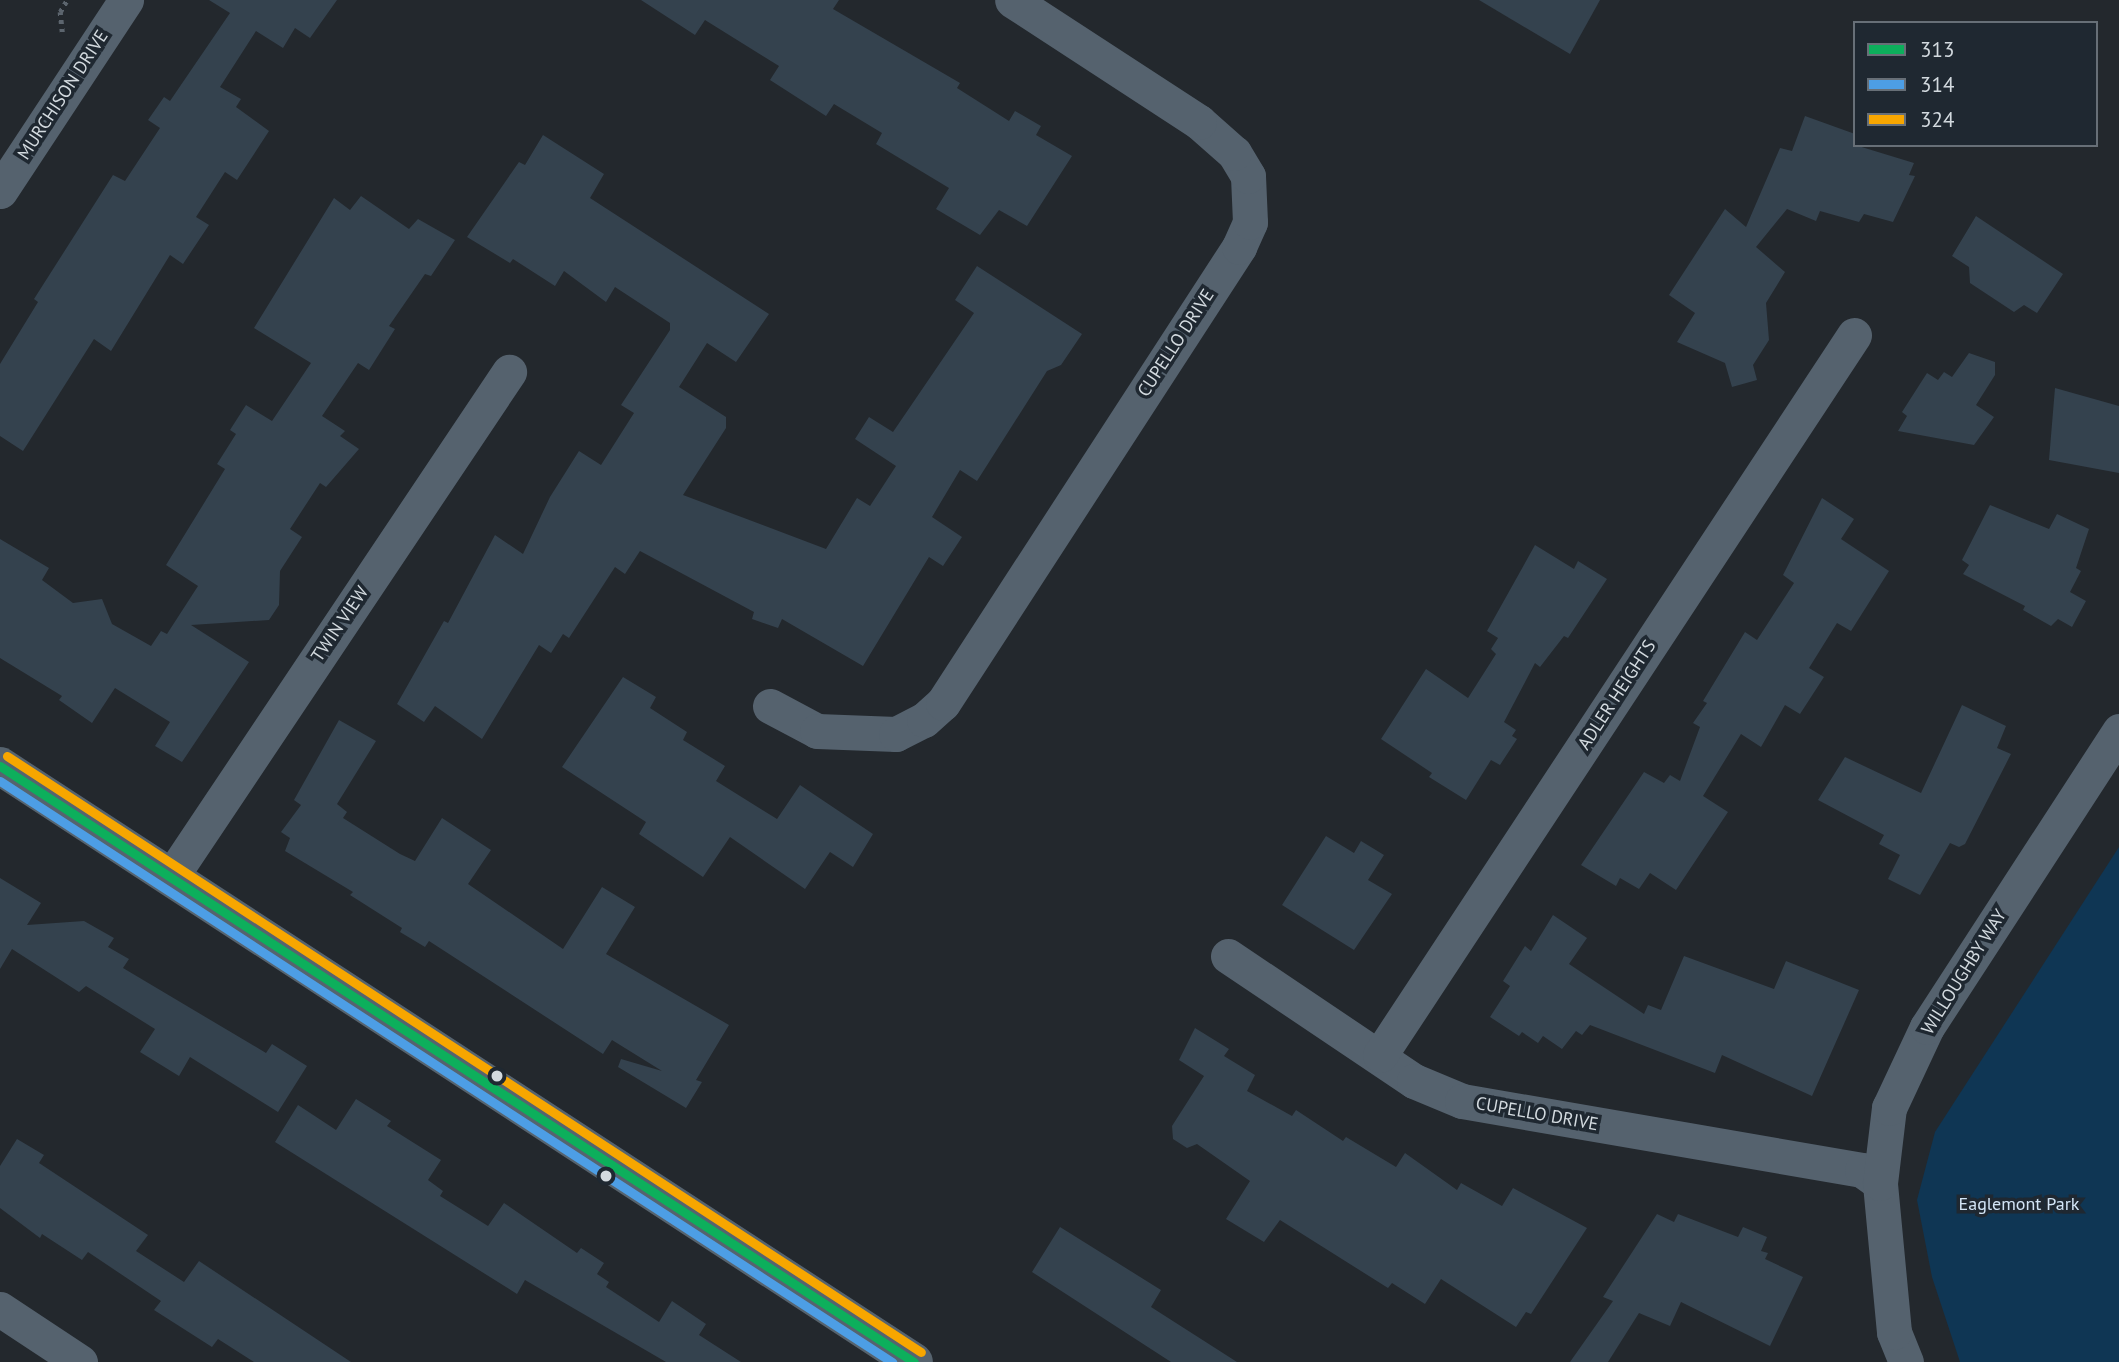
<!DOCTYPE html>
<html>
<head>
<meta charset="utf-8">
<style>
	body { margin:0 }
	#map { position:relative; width:2119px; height:1362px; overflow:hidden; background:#23282d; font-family:"PT Sans",sans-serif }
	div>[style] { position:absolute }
	.green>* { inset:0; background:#0f3654 }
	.building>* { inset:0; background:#34424e }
	.path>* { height:4.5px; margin-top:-2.25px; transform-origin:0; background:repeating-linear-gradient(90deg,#5c656e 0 3.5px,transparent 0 8.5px) }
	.minor>* { height:35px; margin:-17.5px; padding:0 17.5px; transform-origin:17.5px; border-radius:17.5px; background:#55626e }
	.major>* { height:38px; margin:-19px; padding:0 19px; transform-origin:19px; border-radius:19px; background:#56636e }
	.bus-1>* { height:9px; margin:-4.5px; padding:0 4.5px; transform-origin:4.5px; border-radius:4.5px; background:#0daf5c }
	.bus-2>* { height:9px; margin:-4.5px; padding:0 4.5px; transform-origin:4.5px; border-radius:4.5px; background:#4d9ee5 }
	.bus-3>* { height:9px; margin:-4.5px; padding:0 4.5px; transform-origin:4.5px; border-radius:4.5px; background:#f7a600 }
	.dots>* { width:19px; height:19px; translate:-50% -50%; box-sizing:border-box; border:4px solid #1f2831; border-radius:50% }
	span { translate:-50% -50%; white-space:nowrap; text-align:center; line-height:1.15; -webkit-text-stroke:7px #1f2831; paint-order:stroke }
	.street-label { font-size:18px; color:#d3dadf }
	.park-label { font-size:18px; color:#d3e5f6 }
	.legend { position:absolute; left:1853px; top:21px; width:245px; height:126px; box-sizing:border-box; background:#1f2831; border:2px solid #676f77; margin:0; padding:9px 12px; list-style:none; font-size:21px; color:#d3dadf }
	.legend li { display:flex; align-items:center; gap:14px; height:35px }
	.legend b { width:35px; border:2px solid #676f77 }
</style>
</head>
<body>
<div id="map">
	<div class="green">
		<i style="clip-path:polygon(2119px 847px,2119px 1362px,1960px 1362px,1932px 1277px,1917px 1200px,1935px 1132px)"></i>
	</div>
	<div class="building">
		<i style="clip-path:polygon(209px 0,337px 0,310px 38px,295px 28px,283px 48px,256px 31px,220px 87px,241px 99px,236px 107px,269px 131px,237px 180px,225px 172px,196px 217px,209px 225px,183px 264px,170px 255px,111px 351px,94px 339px,23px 451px,0 436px,0 364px,38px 302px,34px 299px,113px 175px,125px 181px,160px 128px,148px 120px,164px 97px,170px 101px,230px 13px)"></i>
		<i style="clip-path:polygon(641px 0,839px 0,833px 9px,960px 83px,957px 88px,1009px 121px,1015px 111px,1041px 126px,1036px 135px,1072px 156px,1027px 226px,999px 210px,980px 235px,936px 209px,949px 188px,876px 144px,882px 133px,834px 104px,826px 116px,770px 80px,779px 66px,705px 20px,695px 35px)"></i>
		<i style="clip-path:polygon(1479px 0,1600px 0,1570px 54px)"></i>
		<i style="clip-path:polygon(1805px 116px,1855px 134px,1855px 145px,1914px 163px,1909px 175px,1915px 176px,1893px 222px,1864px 214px,1859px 222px,1820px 211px,1816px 221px,1787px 209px,1756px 247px,1785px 272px,1766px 303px,1769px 340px,1753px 365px,1757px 380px,1732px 387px,1725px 363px,1677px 342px,1695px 313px,1669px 295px,1725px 209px,1746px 227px,1780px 148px,1792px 151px)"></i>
		<i style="clip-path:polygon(543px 135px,604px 174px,590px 198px,769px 314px,736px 362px,707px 343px,679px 387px,726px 417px,726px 428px,683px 495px,826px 549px,857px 498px,870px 506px,896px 466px,855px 439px,869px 417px,893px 432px,974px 313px,955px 300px,977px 266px,1082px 334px,1061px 365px,1047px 371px,977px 481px,960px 470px,932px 517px,962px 537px,943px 566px,929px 557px,863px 666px,782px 619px,778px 628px,752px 619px,754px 612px,640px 551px,625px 574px,615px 567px,569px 638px,563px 634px,551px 653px,539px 645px,482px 739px,435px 706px,424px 722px,397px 704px,444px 621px,448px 623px,495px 535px,523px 554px,550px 497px,579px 451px,601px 465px,634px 413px,621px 405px,670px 330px,670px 323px,615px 287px,606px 302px,564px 271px,555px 286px,513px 259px,510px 263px,467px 237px,519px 162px,525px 165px)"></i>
		<i style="clip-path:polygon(361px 196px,409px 229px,418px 219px,455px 240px,431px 276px,425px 274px,389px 326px,395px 329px,369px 370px,358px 363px,322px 416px,345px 431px,340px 436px,359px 449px,326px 487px,320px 483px,290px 529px,302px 537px,280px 571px,279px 605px,269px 620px,191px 625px,249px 662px,182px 762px,155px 746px,170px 722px,115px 688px,92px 723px,59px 700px,62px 696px,0 658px,0 539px,49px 568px,42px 580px,73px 603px,102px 599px,112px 624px,151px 646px,161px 631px,167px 634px,198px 586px,166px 565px,225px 469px,217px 464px,236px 434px,230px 430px,246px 405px,272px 421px,311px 363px,254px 328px,334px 198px,350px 210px)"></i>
		<i style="clip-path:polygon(1976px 216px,2063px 274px,2037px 313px,2024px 305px,2014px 312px,1970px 283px,1969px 267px,1952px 256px)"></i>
		<i style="clip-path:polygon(1969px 353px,1995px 362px,1995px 375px,1976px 405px,1994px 417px,1974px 445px,1898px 431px,1907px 416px,1902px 412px,1927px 373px,1938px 380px,1944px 372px,1952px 377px)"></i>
		<i style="clip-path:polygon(2055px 388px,2119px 406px,2119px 473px,2049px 460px)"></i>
		<i style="clip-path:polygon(1822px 498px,1854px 519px,1841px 539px,1889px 571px,1851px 631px,1837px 623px,1809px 668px,1824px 677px,1800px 714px,1785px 705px,1761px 747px,1741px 734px,1703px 796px,1728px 812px,1676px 890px,1650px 873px,1639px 889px,1620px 878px,1616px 886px,1581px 865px,1644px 772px,1664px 783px,1670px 775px,1680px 781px,1700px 727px,1693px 723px,1707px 703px,1703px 701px,1745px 632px,1757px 640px,1794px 583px,1783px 575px)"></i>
		<i style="clip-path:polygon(1990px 505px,2049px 529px,2057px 514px,2089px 529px,2076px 568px,2081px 571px,2070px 592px,2086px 601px,2072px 627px,2058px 619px,2051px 626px,2023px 610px,2025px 606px,1963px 574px,1969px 565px,1962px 560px)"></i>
		<i style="clip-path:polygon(1535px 545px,1574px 569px,1578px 561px,1607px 579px,1568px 638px,1564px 636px,1540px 667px,1535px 663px,1504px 722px,1516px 730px,1512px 736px,1517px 739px,1500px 765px,1491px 760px,1466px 800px,1429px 777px,1432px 773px,1381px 739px,1426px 669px,1468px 698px,1496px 654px,1491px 649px,1498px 638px,1487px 631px)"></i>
		<i style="clip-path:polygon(623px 677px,656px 697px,650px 708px,687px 732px,683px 740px,725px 766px,716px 781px,777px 819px,800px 785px,873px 834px,853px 867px,830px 852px,805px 889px,730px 837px,703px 877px,639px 834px,646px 822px,562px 767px)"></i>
		<i style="clip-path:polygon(1962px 705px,2006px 726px,1997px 748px,2011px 754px,1965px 844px,1959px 847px,1950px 843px,1920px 895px,1888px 879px,1900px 855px,1879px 844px,1884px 835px,1818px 800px,1845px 757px,1921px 793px)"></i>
		<i style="clip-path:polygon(339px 720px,376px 741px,337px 804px,347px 812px,343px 818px,400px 854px,415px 861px,442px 818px,491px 850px,468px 884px,563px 949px,602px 887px,635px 907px,606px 954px,729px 1025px,696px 1080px,702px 1082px,686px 1108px,618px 1067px,621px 1059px,662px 1071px,612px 1040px,603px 1054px,429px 941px,425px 947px,400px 932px,402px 928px,350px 895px,353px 892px,285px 851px,290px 838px,281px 832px,301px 805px,294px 800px)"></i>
		<i style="clip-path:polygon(1326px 836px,1354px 853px,1361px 841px,1384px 855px,1368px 880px,1392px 894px,1354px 950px,1282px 905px)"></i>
		<i style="clip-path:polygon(0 878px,41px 903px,27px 925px,84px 921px,114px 938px,108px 947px,129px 959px,123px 968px,266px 1053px,272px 1044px,307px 1066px,278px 1112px,190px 1057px,179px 1076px,140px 1052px,155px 1029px,86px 986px,79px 992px,12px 949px,0 969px)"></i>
		<i style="clip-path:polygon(1553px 915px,1587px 938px,1569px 964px,1644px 1014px,1648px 1005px,1661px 1010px,1684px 956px,1774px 989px,1786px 961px,1859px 990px,1812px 1096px,1722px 1055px,1715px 1073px,1590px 1025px,1582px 1035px,1576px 1031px,1562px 1049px,1543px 1036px,1538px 1043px,1522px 1032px,1519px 1036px,1490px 1017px,1510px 986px,1503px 981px,1525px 946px,1531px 951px)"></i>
		<i style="clip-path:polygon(1195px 1028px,1229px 1049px,1224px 1056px,1255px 1075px,1247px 1091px,1292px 1116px,1296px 1110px,1343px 1141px,1346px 1137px,1396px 1167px,1405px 1153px,1457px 1190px,1461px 1183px,1502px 1206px,1513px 1188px,1587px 1228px,1531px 1314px,1526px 1312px,1516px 1327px,1441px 1279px,1425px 1304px,1392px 1283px,1388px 1288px,1280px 1220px,1264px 1242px,1226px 1219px,1250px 1181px,1197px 1144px,1187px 1148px,1173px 1139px,1172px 1126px,1204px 1076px,1179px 1060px)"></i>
		<i style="clip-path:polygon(356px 1099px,391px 1121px,387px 1126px,441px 1160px,428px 1180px,443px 1191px,440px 1196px,488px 1226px,504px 1203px,577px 1253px,581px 1248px,604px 1263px,597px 1274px,609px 1282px,606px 1287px,659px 1322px,672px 1301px,706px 1324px,699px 1335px,741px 1362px,666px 1362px,525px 1280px,517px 1294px,275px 1142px,298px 1105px,336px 1130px)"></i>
		<i style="clip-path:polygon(17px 1139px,44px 1155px,39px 1163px,148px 1235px,136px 1251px,184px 1282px,199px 1261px,351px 1362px,254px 1362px,218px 1339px,212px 1347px,154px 1310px,161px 1301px,88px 1252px,82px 1260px,42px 1234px,40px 1238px,0 1208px,0 1166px)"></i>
		<i style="clip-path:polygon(1657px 1214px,1674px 1222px,1678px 1214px,1738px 1237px,1743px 1227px,1767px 1237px,1761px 1251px,1768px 1253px,1765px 1259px,1803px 1277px,1770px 1346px,1681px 1302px,1670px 1326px,1639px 1313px,1608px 1362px,1570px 1362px,1613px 1301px,1603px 1297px)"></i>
		<i style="clip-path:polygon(1060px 1227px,1161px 1290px,1151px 1307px,1237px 1362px,1171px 1362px,1032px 1272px)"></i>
	</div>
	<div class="path">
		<i style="left:62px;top:32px;width:20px;rotate:-96deg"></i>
		<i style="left:60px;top:12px;width:14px;rotate:-60deg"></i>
	</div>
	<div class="minor">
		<i style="left:0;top:191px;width:229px;rotate:-56.6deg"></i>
		<i style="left:770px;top:706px;width:53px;rotate:28deg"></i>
		<i style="left:817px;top:731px;width:79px;rotate:2.2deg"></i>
		<i style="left:896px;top:734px;width:31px;rotate:-27deg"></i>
		<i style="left:924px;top:720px;width:25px;rotate:-42deg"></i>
		<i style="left:943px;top:703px;width:544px;rotate:-57.01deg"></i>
		<i style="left:1239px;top:247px;width:27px;rotate:-66deg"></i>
		<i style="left:1250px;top:222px;width:46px;rotate:-92.5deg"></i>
		<i style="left:1248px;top:176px;width:27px;rotate:-121deg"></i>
		<i style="left:1234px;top:153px;width:47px;rotate:-138.5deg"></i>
		<i style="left:1199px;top:122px;width:223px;rotate:-146.9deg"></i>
		<i style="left:171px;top:877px;width:608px;rotate:-56.21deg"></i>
		<i style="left:1228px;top:956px;width:224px;rotate:33.9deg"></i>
		<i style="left:1414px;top:1081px;width:52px;rotate:22.6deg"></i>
		<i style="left:1462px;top:1101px;width:406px;rotate:9.8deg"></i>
		<i style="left:1862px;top:1170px;width:22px;rotate:36deg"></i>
		<i style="left:1380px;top:1055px;width:862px;rotate:-56.64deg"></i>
		<i style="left:0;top:1309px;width:96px;rotate:33.5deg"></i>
		<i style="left:1906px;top:1362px;width:32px;rotate:-112deg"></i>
		<i style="left:1894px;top:1332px;width:150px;rotate:-95.4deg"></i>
		<i style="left:1880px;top:1183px;width:76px;rotate:-83.2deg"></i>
		<i style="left:1889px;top:1108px;width:89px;rotate:-64.9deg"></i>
		<i style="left:1927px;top:1027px;width:353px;rotate:-57deg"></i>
	</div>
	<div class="major">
		<i style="left:0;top:766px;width:1091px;rotate:33.11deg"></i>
	</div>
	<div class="bus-1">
		<i style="left:0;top:766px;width:1091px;rotate:33.11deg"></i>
	</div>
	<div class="bus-2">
		<i style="left:0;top:781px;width:1065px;rotate:33.08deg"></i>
	</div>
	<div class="bus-3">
		<i style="left:7px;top:756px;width:1091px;rotate:33.11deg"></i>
	</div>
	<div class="dots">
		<i style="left:497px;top:1076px;background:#d3dadf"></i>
		<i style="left:606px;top:1176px;background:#d3dadf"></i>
	</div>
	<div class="street-label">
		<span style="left:63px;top:95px;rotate:-57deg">MURCHISON DRIVE</span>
		<span style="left:1176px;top:343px;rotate:-57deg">CUPELLO DRIVE</span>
		<span style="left:340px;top:624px;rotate:-56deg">TWIN VIEW</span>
		<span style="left:1617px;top:695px;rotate:-57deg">ADLER HEIGHTS</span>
		<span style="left:1964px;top:972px;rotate:-58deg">WILLOUGHBY WAY</span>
		<span style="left:1537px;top:1114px;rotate:10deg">CUPELLO DRIVE</span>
	</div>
	<div class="park-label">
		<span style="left:2019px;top:1204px">Eaglemont Park</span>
	</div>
	<ul class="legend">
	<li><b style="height:9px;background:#0daf5c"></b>313</li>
	<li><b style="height:9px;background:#4d9ee5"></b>314</li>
	<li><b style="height:9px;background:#f7a600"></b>324</li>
	</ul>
</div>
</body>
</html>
